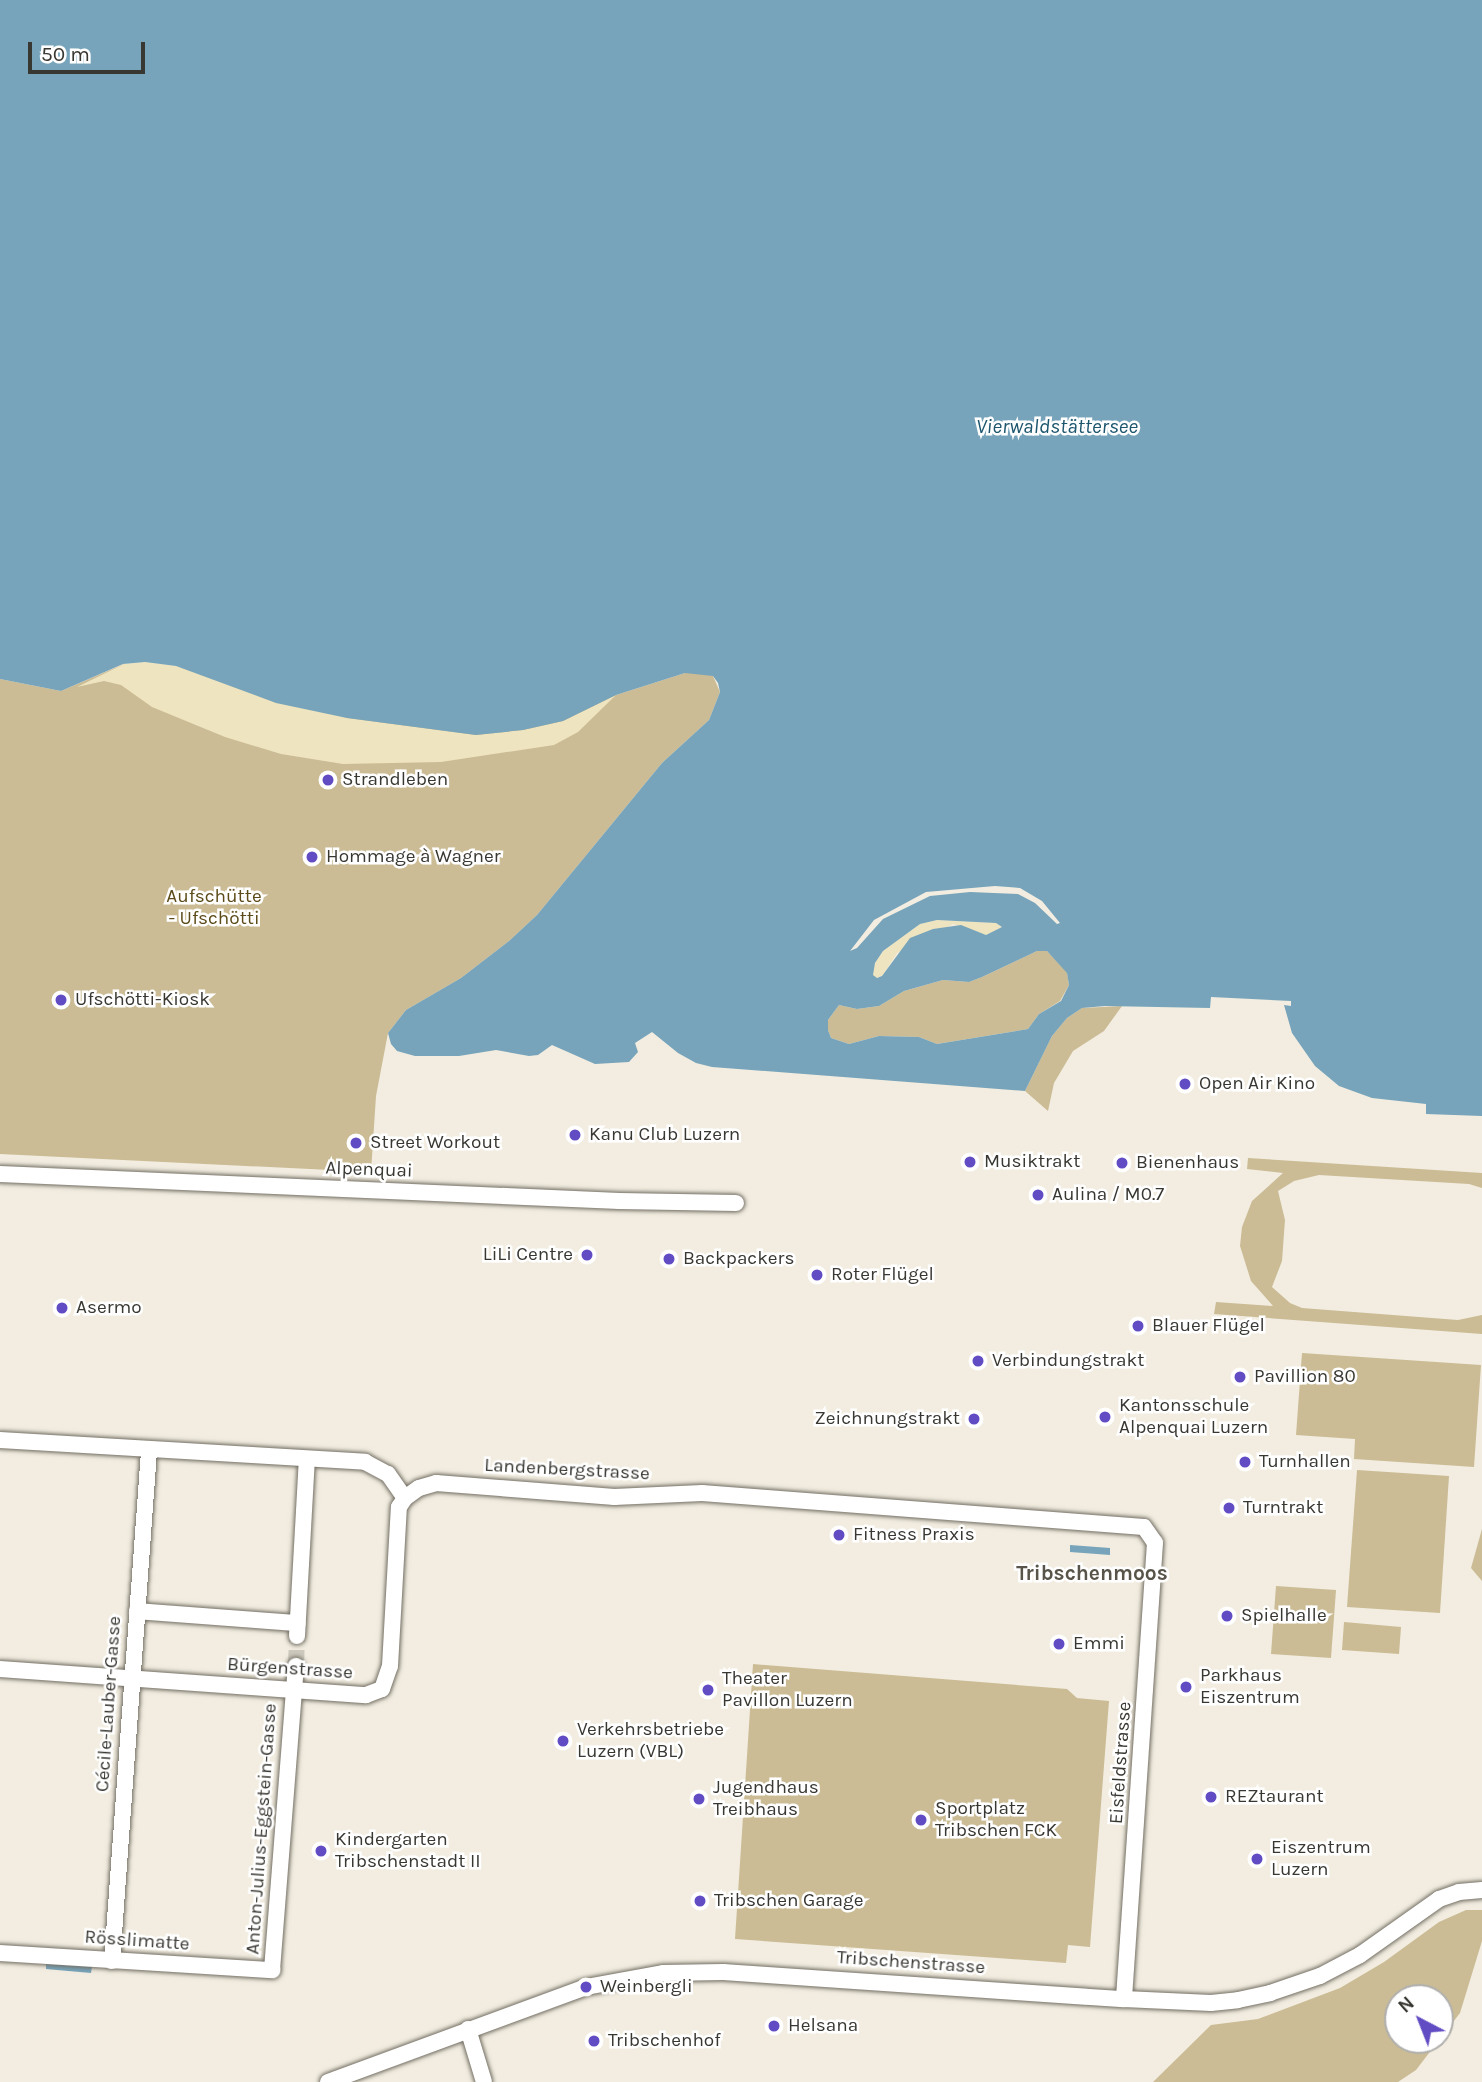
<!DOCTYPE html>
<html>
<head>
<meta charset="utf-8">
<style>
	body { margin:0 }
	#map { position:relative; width:1482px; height:2082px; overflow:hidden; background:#f2ede0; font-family:Karla,sans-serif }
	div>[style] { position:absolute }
	.green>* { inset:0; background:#cbbc95 }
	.sand>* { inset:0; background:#eee4bf }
	.water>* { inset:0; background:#77a4ba }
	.pier>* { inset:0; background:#f2ede0 }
	.minor-tunnel>* { height:16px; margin-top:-8px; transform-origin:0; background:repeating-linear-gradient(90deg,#cdc9bd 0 16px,transparent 0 24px) }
	.roads { filter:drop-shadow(0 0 2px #736e63) drop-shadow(0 0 2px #736e63) }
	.minor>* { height:16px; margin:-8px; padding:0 8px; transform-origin:8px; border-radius:8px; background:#fff }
	.dots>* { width:19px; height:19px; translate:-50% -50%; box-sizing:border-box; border:4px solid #fff; border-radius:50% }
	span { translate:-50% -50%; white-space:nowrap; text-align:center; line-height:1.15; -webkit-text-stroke:5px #fff; paint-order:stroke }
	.poi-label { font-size:19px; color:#393732 }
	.left { translate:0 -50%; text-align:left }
	.right { translate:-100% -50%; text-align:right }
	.park-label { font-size:19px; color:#5c4b19 }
	.street-label { font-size:19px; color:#393732 }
	.water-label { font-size:21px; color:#1c566e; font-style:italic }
	.neighbourhood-label { font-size:21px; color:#585449; font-weight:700 }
	.north { position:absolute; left:1384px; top:1984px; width:70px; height:70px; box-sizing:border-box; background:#fff; border:2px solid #b0afad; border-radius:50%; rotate:318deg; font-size:19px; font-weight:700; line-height:28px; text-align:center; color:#393732 }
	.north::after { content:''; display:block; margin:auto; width:24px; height:32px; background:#624cc4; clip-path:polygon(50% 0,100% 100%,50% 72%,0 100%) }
	.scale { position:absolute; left:28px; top:42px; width:117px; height:32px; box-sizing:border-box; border:4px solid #393732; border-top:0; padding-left:9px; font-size:21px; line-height:24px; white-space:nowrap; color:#393732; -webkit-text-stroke:5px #fff; paint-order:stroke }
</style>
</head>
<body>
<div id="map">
	<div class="green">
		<i style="clip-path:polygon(124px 664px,616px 695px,685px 673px,703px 673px,713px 676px,720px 692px,709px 720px,662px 763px,537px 915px,509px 941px,461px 978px,406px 1010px,388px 1033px,376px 1096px,371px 1172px,0 1154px,0 679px,61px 691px)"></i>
		<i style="clip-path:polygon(1037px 951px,1047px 951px,1067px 972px,1069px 985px,1060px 1001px,1039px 1014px,1028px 1029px,937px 1044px,919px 1037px,879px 1036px,849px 1044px,831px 1038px,828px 1030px,828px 1020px,839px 1005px,857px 1009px,879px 1006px,904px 991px,943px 980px,969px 982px,982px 977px)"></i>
		<i style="clip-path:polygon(1122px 1006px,1104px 1031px,1073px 1051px,1054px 1083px,1048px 1111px,1025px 1091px,1052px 1036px,1067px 1018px,1082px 1008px)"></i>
		<i style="clip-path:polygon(1248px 1158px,1482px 1173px,1482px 1188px,1469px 1184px,1319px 1175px,1294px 1181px,1278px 1191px,1285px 1220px,1282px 1261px,1272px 1287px,1290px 1303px,1302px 1308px,1458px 1320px,1482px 1315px,1482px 1334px,1214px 1314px,1216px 1302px,1273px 1306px,1251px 1281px,1240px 1246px,1242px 1227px,1252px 1201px,1283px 1173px,1247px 1169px)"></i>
		<i style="clip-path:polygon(1302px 1353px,1481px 1365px,1474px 1467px,1354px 1459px,1355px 1439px,1296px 1435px)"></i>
		<i style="clip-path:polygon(1357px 1470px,1449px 1476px,1440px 1613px,1347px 1607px)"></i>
		<i style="clip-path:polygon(1482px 1529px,1482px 1581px,1471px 1568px)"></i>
		<i style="clip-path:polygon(1276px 1586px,1336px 1590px,1331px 1658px,1271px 1654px)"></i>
		<i style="clip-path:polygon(1344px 1622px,1401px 1627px,1399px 1654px,1342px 1650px)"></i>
		<i style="clip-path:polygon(753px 1664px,1067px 1689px,1077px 1698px,1109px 1701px,1090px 1947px,1068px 1945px,1066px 1963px,735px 1939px)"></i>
		<i style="clip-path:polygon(1466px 1910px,1482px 1910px,1482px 1941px,1460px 2013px,1440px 2039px,1440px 1998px,1398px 1998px,1398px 2040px,1439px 2040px,1416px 2070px,1398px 2082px,1153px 2082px,1211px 2025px,1258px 2019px,1340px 1988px,1384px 1962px,1439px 1922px)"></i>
	</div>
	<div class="sand">
		<i style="clip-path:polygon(145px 662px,176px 666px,347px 718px,476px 735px,523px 730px,563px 721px,616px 695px,578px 732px,554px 745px,441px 762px,343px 764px,281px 754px,225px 737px,152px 707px,121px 685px,104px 681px,77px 687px,124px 664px)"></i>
		<i style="clip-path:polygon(937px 920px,996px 923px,1002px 927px,986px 935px,953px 924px,897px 953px,882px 976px,876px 978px,872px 975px,875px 963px,883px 951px,920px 924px)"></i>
	</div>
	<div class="water">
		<i style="clip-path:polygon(evenodd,0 0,1482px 0,1482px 1116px,1426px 1114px,1426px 1104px,1372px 1098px,1339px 1086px,1315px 1066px,1292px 1033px,1284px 1005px,1291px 1006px,1291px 1001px,1211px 997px,1210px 1008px,1105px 1006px,1082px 1008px,1067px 1018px,1052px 1036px,1025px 1091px,712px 1067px,696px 1063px,678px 1053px,652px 1032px,635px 1043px,638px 1052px,629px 1062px,595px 1064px,552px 1045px,538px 1055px,529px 1056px,496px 1050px,459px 1056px,415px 1056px,397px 1051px,391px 1044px,388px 1033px,406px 1010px,461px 978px,509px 941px,537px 915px,662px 763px,709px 720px,720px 692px,718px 683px,713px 676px,685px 673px,616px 695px,563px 721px,523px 730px,476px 735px,347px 718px,276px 703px,176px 666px,145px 662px,123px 664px,61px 691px,0 679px,0 0,937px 920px,996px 923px,1002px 927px,986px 935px,961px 925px,933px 929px,910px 938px,882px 976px,877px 978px,873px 975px,875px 963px,883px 951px,920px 924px,937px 920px,0 0,1037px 951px,1047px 951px,1067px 973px,1069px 985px,1061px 1001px,1039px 1014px,1028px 1029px,937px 1044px,919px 1037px,879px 1036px,849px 1044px,831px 1038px,828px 1030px,828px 1020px,839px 1005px,857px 1009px,879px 1006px,904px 991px,943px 980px,969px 982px,982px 977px,1037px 951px)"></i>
		<i style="clip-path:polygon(1070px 1545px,1110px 1548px,1110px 1555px,1070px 1552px)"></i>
		<i style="clip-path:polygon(46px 1964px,92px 1967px,91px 1973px,46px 1969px)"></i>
	</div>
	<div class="pier">
		<i style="clip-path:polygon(995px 886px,1020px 888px,1042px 901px,1060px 923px,1057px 924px,1035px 903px,1018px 894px,970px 892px,930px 896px,883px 919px,857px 948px,850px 951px,874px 920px,926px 892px)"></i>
	</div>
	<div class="minor-tunnel">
		<i style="left:296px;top:1666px;width:30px;rotate:-88deg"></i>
	</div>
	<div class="roads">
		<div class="minor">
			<i style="left:0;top:1174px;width:620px;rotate:2.5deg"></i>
			<i style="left:619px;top:1201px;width:117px;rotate:1deg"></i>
			<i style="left:0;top:1440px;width:366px;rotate:3.4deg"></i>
			<i style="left:365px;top:1462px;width:26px;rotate:28deg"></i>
			<i style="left:388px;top:1474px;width:29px;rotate:55deg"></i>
			<i style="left:405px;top:1498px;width:17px;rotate:-36deg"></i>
			<i style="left:419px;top:1488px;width:18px;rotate:-16deg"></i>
			<i style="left:436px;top:1483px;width:179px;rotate:4.5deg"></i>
			<i style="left:614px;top:1497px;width:88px;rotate:-2.6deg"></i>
			<i style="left:702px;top:1493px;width:443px;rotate:4.4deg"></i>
			<i style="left:1144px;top:1527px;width:19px;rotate:55deg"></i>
			<i style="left:1155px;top:1543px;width:457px;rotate:93.9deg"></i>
			<i style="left:137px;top:1611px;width:161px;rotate:4.3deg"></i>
			<i style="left:297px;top:1636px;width:177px;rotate:-86.8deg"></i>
			<i style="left:0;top:1669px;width:367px;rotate:4.1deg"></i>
			<i style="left:366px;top:1695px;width:17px;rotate:-21deg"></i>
			<i style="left:382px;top:1689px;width:24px;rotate:-71deg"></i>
			<i style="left:390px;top:1666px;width:159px;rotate:-86.8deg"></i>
			<i style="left:399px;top:1507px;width:11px;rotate:-56deg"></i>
			<i style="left:0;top:1953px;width:273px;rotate:3.6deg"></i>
			<i style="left:272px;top:1970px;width:305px;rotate:-85.5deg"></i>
			<i style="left:112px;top:1961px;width:511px;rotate:-85.85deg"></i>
			<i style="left:468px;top:2029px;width:55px;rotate:73.2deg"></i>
			<i style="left:328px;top:2082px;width:275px;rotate:-20.2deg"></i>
			<i style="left:586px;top:1987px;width:78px;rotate:-10.3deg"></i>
			<i style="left:663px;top:1973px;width:60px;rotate:-1deg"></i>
			<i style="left:723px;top:1972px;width:402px;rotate:3.9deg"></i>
			<i style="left:1124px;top:1999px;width:87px;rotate:2.6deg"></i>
			<i style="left:1211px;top:2003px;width:27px;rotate:-6deg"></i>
			<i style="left:1238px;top:2000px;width:33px;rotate:-12deg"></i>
			<i style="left:1270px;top:1993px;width:53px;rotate:-18.8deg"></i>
			<i style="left:1320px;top:1976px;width:45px;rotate:-27.7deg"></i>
			<i style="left:1360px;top:1955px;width:97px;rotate:-35.3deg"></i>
			<i style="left:1439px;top:1899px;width:21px;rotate:-19deg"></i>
			<i style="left:1459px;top:1892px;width:23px;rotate:-5deg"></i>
		</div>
	</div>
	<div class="dots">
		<i style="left:328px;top:780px;background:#624cc4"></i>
		<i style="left:312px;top:857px;background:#624cc4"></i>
		<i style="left:61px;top:1000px;background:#624cc4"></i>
		<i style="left:1185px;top:1084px;background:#624cc4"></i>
		<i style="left:575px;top:1135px;background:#624cc4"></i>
		<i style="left:356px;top:1143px;background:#624cc4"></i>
		<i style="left:970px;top:1162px;background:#624cc4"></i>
		<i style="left:1122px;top:1163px;background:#624cc4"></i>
		<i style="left:1038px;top:1195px;background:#624cc4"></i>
		<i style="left:587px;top:1255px;background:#624cc4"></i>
		<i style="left:669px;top:1259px;background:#624cc4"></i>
		<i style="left:817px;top:1275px;background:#624cc4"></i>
		<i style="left:62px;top:1308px;background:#624cc4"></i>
		<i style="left:1138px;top:1326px;background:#624cc4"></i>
		<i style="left:978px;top:1361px;background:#624cc4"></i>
		<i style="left:1240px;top:1377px;background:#624cc4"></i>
		<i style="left:1105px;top:1417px;background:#624cc4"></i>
		<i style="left:974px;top:1419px;background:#624cc4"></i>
		<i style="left:1245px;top:1462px;background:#624cc4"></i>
		<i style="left:1229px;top:1508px;background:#624cc4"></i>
		<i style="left:839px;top:1535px;background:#624cc4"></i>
		<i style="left:1227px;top:1616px;background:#624cc4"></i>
		<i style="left:1059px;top:1644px;background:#624cc4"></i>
		<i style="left:1186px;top:1687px;background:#624cc4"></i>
		<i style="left:708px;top:1690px;background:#624cc4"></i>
		<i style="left:563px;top:1741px;background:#624cc4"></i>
		<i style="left:1211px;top:1797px;background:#624cc4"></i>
		<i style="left:699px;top:1799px;background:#624cc4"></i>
		<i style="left:921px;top:1820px;background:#624cc4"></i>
		<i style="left:321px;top:1851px;background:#624cc4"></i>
		<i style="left:1257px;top:1859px;background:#624cc4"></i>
		<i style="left:700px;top:1901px;background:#624cc4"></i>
		<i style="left:586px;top:1987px;background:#624cc4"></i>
		<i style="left:774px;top:2026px;background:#624cc4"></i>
		<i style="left:594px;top:2041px;background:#624cc4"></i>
	</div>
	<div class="poi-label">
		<span class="left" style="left:342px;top:780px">Strandleben</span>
		<span class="left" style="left:326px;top:857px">Hommage à Wagner</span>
		<span class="left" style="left:75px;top:1000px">Ufschötti-Kiosk</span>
		<span class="left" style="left:1199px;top:1084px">Open Air Kino</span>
		<span class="left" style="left:589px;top:1135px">Kanu Club Luzern</span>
		<span class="left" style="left:370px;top:1143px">Street Workout</span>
		<span class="left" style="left:984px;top:1162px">Musiktrakt</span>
		<span class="left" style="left:1136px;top:1163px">Bienenhaus</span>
		<span class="left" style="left:1052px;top:1195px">Aulina / M0.7</span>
		<span class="right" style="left:573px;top:1255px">LiLi Centre</span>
		<span class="left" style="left:683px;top:1259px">Backpackers</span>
		<span class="left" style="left:831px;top:1275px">Roter Flügel</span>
		<span class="left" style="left:76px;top:1308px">Asermo</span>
		<span class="left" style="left:1152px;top:1326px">Blauer Flügel</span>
		<span class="left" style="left:992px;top:1361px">Verbindungstrakt</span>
		<span class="left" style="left:1254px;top:1377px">Pavillion 80</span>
		<span class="left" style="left:1119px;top:1417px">Kantonsschule<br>Alpenquai Luzern</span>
		<span class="right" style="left:960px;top:1419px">Zeichnungstrakt</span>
		<span class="left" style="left:1259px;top:1462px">Turnhallen</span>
		<span class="left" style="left:1243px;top:1508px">Turntrakt</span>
		<span class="left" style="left:853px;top:1535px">Fitness Praxis</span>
		<span class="left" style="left:1241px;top:1616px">Spielhalle</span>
		<span class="left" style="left:1073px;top:1644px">Emmi</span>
		<span class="left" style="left:1200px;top:1687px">Parkhaus<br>Eiszentrum</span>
		<span class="left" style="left:722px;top:1690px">Theater<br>Pavillon Luzern</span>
		<span class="left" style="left:577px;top:1741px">Verkehrsbetriebe<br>Luzern (VBL)</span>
		<span class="left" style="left:713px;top:1799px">Jugendhaus<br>Treibhaus</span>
		<span class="left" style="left:1225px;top:1797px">REZtaurant</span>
		<span class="left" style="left:935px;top:1820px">Sportplatz<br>Tribschen FCK</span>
		<span class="left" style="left:335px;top:1851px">Kindergarten<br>Tribschenstadt II</span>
		<span class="left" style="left:1271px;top:1859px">Eiszentrum<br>Luzern</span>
		<span class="left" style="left:714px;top:1901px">Tribschen Garage</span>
		<span class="left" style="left:600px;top:1987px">Weinbergli</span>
		<span class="left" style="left:788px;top:2026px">Helsana</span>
		<span class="left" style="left:608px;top:2041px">Tribschenhof</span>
	</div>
	<div class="park-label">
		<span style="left:214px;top:908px">Aufschütte<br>- Ufschötti</span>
	</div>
	<div class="street-label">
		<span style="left:369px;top:1170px;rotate:2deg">Alpenquai</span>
		<span style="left:567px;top:1470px;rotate:3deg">Landenbergstrasse</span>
		<span style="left:290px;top:1669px;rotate:4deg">Bürgenstrasse</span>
		<span style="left:109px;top:1704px;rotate:-86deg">Cécile-Lauber-Gasse</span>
		<span style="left:1121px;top:1763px;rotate:-86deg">Eisfeldstrasse</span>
		<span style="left:262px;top:1829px;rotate:-86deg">Anton-Julius-Eggstein-Gasse</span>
		<span style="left:137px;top:1941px;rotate:4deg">Rösslimatte</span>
		<span style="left:911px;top:1963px;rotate:4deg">Tribschenstrasse</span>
	</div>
	<div class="water-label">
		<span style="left:1057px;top:426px">Vierwaldstättersee</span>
	</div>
	<div class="neighbourhood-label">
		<span style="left:1092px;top:1573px">Tribschenmoos</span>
	</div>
	<div class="north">N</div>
	<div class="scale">50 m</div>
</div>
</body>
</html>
